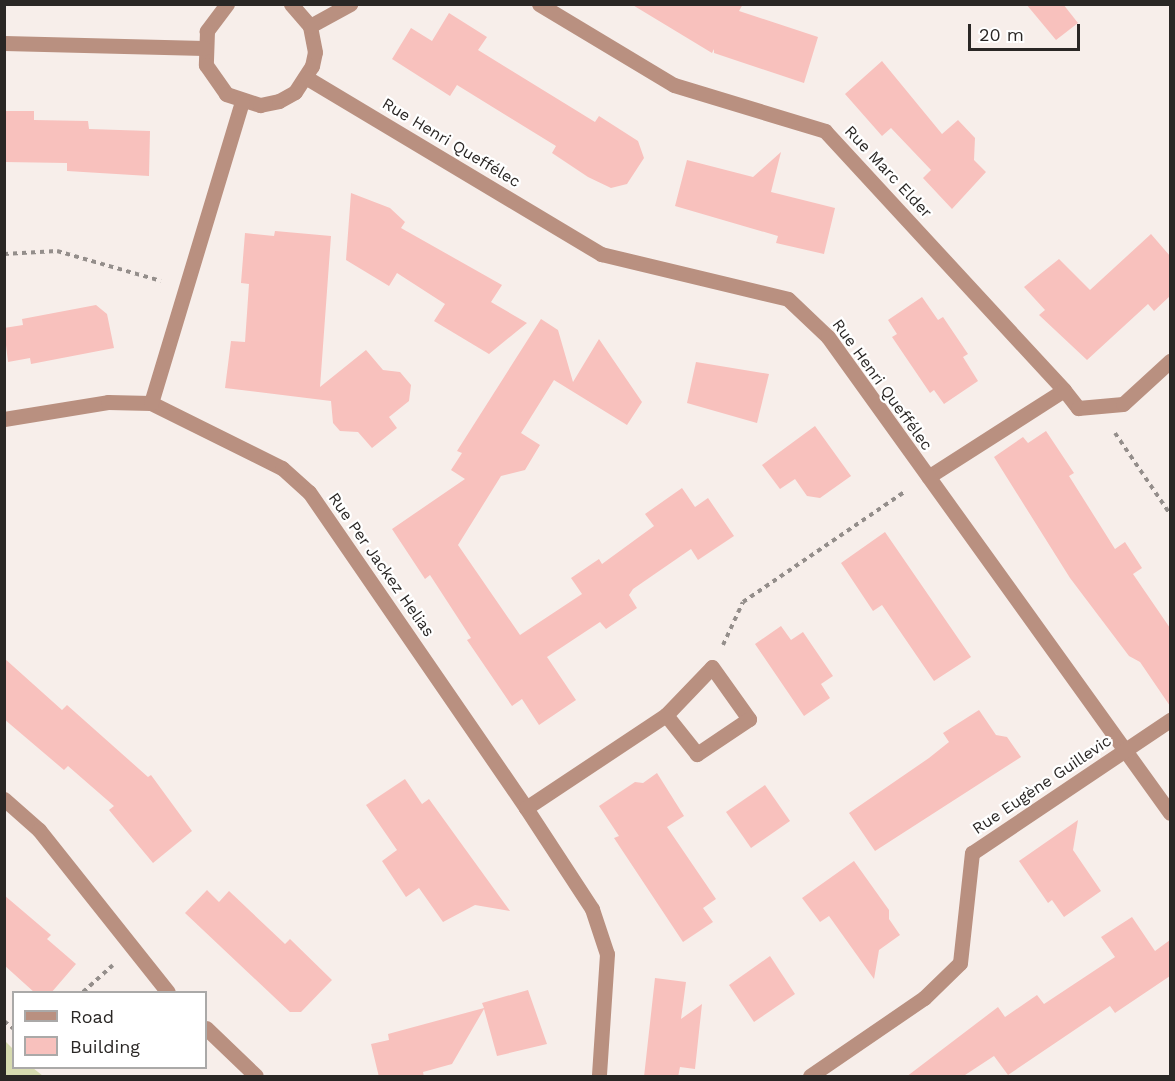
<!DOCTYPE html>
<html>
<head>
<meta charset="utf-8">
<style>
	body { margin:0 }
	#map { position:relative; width:1175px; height:1081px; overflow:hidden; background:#f7eeea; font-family:"Work Sans",sans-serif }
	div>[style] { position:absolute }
	.green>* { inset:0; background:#d7dbb0 }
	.building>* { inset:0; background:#f8c1bd }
	.path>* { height:4px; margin-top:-2px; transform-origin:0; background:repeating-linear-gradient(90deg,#948e8b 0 4.5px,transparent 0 9px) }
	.minor>* { height:15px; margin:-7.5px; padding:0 7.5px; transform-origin:7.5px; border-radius:7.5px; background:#b99080 }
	span { translate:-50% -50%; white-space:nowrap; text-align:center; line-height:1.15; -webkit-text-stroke:4.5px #fff; paint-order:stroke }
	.street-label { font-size:16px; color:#2a2725 }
	.frame { position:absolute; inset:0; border:6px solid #2a2725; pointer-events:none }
	.legend { position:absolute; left:12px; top:991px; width:195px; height:78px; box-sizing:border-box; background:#fff; border:2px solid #aaa9a8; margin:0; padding:8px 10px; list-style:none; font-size:18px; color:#2a2725 }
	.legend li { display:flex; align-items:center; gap:12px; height:30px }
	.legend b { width:30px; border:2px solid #aaa9a8 }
	.scale { position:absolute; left:968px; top:24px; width:112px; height:27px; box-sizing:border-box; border:3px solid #2a2725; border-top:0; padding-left:8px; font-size:18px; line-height:21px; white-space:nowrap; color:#2a2725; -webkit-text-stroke:4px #fff; paint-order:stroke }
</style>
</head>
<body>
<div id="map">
	<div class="green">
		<i style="clip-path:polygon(5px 1041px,13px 1049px,14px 1068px,33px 1068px,43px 1076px,5px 1076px)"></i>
	</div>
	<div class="building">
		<i style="clip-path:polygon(631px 4px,743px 4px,739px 11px,818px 37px,804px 83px,714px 53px,714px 49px,712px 53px)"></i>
		<i style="clip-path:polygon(1026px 4px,1063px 4px,1078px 23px,1056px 40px)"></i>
		<i style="clip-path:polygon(449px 13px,487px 37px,478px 50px,595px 122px,599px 116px,638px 141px,644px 158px,627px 184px,611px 188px,588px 177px,552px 153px,556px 146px,457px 85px,450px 96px,392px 59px,411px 28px,432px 41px)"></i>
		<i style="clip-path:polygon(882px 61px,942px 134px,958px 120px,975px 138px,974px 160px,986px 172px,952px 209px,923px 178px,931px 170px,891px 128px,882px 136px,845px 94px)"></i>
		<i style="clip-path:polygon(4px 111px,34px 111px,34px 120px,88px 121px,89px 129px,150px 131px,149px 176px,67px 171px,67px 163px,4px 162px)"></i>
		<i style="clip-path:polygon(781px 152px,771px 192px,835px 208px,824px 254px,776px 243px,778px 236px,675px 206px,687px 160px,753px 177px)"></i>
		<i style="clip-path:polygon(351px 193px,390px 208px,405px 222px,401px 228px,502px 285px,491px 302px,527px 323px,489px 354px,434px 321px,445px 304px,397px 273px,389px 286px,346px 260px)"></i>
		<i style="clip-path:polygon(275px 231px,331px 236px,320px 387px,366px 350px,383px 370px,400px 372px,411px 385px,409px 401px,389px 417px,397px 428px,372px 448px,358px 432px,340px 431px,333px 423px,331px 401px,225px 388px,231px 341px,245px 342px,249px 284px,241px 283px,245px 233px,274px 236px)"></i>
		<i style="clip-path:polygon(1151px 234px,1170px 256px,1170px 296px,1154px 311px,1148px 304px,1087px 360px,1039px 315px,1045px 310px,1024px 287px,1059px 259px,1090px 290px)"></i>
		<i style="clip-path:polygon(922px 297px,938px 320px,943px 317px,968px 354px,963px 357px,978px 381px,944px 404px,934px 390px,930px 393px,892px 337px,897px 334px,888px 320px)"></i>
		<i style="clip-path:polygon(96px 305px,107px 314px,114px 348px,31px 364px,30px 358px,8px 362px,4px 328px,23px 325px,22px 319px)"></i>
		<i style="clip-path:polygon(541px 319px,558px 330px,573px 382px,599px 339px,642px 402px,627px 425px,554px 380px,521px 433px,540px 445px,525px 470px,501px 476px,458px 545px,520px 635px,582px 594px,571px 578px,599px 559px,602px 564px,654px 526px,645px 514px,682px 488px,695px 507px,708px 498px,734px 536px,698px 560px,691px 549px,633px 589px,629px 595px,637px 608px,606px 629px,600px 622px,547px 657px,576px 700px,539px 725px,522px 699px,512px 706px,467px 640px,471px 638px,430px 575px,425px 579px,392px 529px,465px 479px,451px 470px,462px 453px,457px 451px)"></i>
		<i style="clip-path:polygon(696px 362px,769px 374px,757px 423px,687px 403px)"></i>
		<i style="clip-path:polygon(815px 426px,851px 476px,820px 498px,807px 496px,795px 479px,780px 489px,762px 465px)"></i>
		<i style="clip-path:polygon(1046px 431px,1074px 473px,1069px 476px,1115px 549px,1125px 542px,1142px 568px,1133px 574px,1170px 628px,1170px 706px,1140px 662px,1129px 656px,1070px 578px,994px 457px,1023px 437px,1028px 443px)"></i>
		<i style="clip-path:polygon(885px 532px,971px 657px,934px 681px,882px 605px,873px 611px,841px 563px)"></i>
		<i style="clip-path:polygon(781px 626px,791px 640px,803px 632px,833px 676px,821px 684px,830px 698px,804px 716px,755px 644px)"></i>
		<i style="clip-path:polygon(4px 658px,62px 710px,67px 705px,148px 777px,151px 775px,192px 831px,153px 863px,109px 810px,114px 806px,68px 766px,64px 770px,4px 719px)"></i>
		<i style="clip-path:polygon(979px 710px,996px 735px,1007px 737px,1021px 757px,875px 851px,849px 813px,929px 758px,949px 742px,943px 733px)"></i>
		<i style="clip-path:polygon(657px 773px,684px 816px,667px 827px,716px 899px,703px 908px,713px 922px,683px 942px,614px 838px,619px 836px,599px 806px,635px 782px,643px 783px)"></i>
		<i style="clip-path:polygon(405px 779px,422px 804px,429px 799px,510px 911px,475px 905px,443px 922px,419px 888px,406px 897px,382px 861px,397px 850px,366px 805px)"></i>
		<i style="clip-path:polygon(765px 785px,790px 821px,751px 848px,726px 812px)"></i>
		<i style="clip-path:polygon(1078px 820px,1073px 850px,1101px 891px,1064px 917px,1052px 900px,1048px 903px,1019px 861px)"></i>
		<i style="clip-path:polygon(854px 861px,889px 910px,889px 919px,900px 935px,879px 950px,874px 979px,829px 916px,820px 922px,802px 898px)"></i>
		<i style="clip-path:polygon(207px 890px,219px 902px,229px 891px,285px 944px,290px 939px,332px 980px,301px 1012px,290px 1012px,185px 913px)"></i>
		<i style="clip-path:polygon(4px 895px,51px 935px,47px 939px,76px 964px,51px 993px,35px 993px,4px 965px)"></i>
		<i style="clip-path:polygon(1132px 917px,1155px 951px,1170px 940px,1170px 976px,1115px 1013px,1110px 1006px,1008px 1075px,994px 1056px,962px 1077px,906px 1077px,998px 1007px,1005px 1017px,1037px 995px,1044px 1004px,1115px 957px,1101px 937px)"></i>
		<i style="clip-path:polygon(770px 956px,795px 994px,754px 1022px,729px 985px)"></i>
		<i style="clip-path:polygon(655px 978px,686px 982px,681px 1019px,702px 1004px,695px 1069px,680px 1067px,678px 1077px,644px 1077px)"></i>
		<i style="clip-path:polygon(528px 990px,547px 1044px,497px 1056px,484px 1009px,452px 1064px,423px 1072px,424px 1077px,379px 1077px,371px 1044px,389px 1040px,388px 1034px,484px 1008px,482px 1003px)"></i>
	</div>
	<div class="path">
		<i style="left:4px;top:254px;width:53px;rotate:-3.2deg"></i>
		<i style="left:57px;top:251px;width:108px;rotate:16.1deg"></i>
		<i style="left:1115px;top:433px;width:98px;rotate:55.8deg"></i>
		<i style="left:723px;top:645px;width:47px;rotate:-65.1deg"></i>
		<i style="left:743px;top:602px;width:197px;rotate:-34.3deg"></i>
		<i style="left:83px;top:992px;width:40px;rotate:-42deg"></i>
		<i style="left:4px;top:1021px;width:13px;rotate:39deg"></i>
	</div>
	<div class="minor">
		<i style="left:227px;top:4px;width:34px;rotate:127deg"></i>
		<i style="left:207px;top:31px;width:34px;rotate:92deg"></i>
		<i style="left:206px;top:65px;width:35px;rotate:55deg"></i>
		<i style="left:226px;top:94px;width:36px;rotate:18deg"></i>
		<i style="left:260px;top:105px;width:19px;rotate:-12deg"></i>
		<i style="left:279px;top:101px;width:18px;rotate:-29deg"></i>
		<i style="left:295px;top:92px;width:31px;rotate:-57deg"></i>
		<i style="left:312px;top:66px;width:14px;rotate:-78deg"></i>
		<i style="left:315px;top:52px;width:26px;rotate:-101deg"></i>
		<i style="left:310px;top:26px;width:29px;rotate:-131deg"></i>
		<i style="left:539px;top:4px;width:157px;rotate:31deg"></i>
		<i style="left:674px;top:85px;width:158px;rotate:16.9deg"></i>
		<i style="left:825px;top:131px;width:352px;rotate:47.3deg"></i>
		<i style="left:1064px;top:390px;width:161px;rotate:147.4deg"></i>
		<i style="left:310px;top:26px;width:46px;rotate:-28.8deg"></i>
		<i style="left:4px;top:43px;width:200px;rotate:1.4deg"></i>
		<i style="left:307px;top:78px;width:343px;rotate:30.9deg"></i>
		<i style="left:601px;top:254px;width:192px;rotate:13.5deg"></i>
		<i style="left:788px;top:299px;width:55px;rotate:43.5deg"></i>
		<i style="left:828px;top:337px;width:586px;rotate:54.3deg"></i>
		<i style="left:1064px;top:390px;width:23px;rotate:52deg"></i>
		<i style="left:1078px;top:408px;width:45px;rotate:-5.1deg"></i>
		<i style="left:1123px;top:404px;width:64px;rotate:-42.5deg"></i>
		<i style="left:151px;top:403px;width:146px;rotate:26.4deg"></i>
		<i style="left:282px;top:468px;width:36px;rotate:42deg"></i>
		<i style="left:309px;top:492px;width:383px;rotate:55.5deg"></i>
		<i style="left:526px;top:808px;width:121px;rotate:56.8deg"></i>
		<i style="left:592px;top:909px;width:47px;rotate:71.6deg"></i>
		<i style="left:607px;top:954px;width:122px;rotate:93.8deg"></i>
		<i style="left:4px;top:419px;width:105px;rotate:-9.3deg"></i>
		<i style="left:108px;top:402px;width:43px;rotate:1.3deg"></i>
		<i style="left:151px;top:403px;width:314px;rotate:-73.2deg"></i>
		<i style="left:4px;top:799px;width:47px;rotate:41.5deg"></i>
		<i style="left:39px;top:830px;width:207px;rotate:51.5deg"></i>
		<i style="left:526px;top:808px;width:168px;rotate:-33.6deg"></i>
		<i style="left:666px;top:715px;width:66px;rotate:-46.2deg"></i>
		<i style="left:712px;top:667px;width:64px;rotate:54.6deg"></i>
		<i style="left:749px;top:719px;width:63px;rotate:146.1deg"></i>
		<i style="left:697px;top:754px;width:50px;rotate:-128.5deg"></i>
		<i style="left:206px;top:1028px;width:69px;rotate:43.8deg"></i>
		<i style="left:810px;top:1076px;width:138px;rotate:-34.4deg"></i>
		<i style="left:924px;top:998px;width:50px;rotate:-44.2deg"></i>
		<i style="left:960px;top:963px;width:111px;rotate:-83.8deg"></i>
		<i style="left:972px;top:853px;width:239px;rotate:-33.9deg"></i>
	</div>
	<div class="street-label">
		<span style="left:451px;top:143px;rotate:31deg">Rue Henri Queffélec</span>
		<span style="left:888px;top:172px;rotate:47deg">Rue Marc Elder</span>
		<span style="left:882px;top:385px;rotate:54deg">Rue Henri Queffélec</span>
		<span style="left:381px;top:565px;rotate:55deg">Rue Per Jackez Helias</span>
		<span style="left:1042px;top:785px;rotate:-34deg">Rue Eugène Guillevic</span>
	</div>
	<div class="frame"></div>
	<ul class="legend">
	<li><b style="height:8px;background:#b99080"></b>Road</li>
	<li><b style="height:16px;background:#f8c1bd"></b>Building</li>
	</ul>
	<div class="scale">20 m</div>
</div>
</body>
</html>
